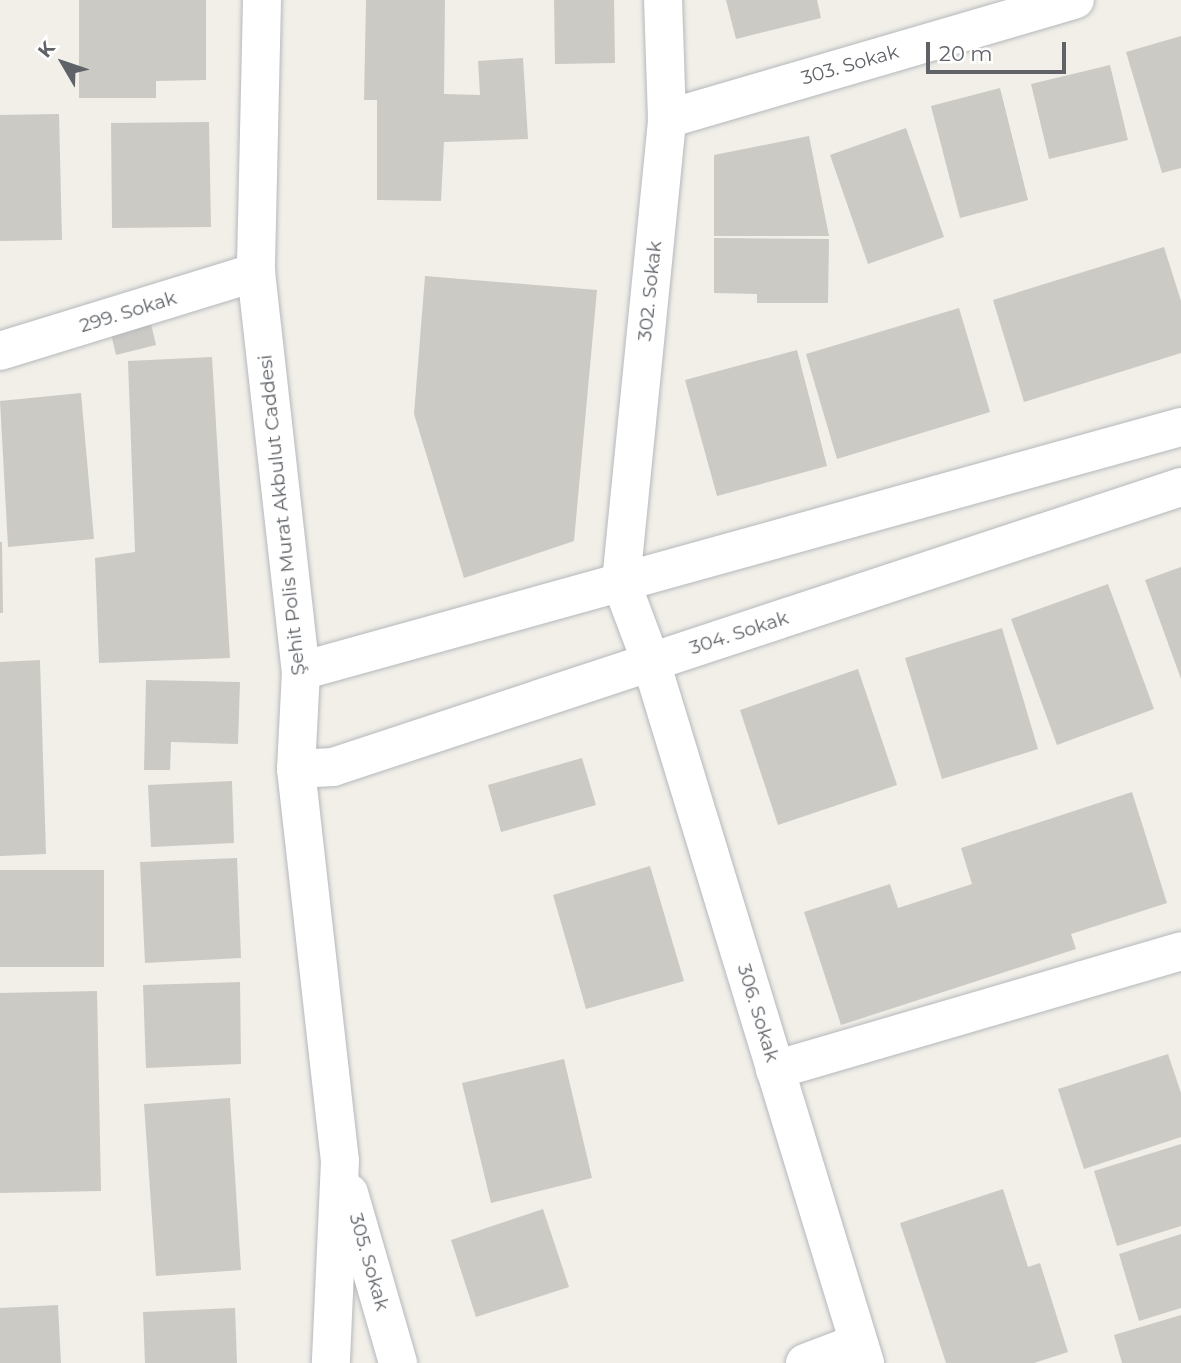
<!DOCTYPE html>
<html>
<head>
<meta charset="utf-8">
<style>
	body { margin:0 }
	#map { position:relative; width:1181px; height:1363px; overflow:hidden; background:#f1efe8; font-family:Montserrat,sans-serif }
	div>[style] { position:absolute }
	.building>* { inset:0; background:#cccac5 }
	.roads { filter:drop-shadow(0 0 2px #b5b8bc) drop-shadow(0 0 2px #b5b8bc) }
	.street>* { height:38px; margin:-19px; padding:0 19px; transform-origin:19px; border-radius:19px; background:#fff }
	.secondary>* { height:38px; margin:-19px; padding:0 19px; transform-origin:19px; border-radius:19px; background:#fff }
	span { translate:-50% -50%; white-space:nowrap; text-align:center; line-height:1.15; -webkit-text-stroke:6px #fff; paint-order:stroke }
	.street-label { font-size:19px; color:#5f6368 }
	.north { position:absolute; left:28px; top:28px; width:70px; height:70px; -webkit-text-stroke:5px #fff; paint-order:stroke; rotate:309deg; font-size:19px; font-weight:700; line-height:28px; text-align:center; color:#5f6368 }
	.north::after { content:''; display:block; margin:auto; width:24px; height:32px; background:#5f6368; clip-path:polygon(50% 0,100% 100%,50% 72%,0 100%) }
	.scale { position:absolute; left:926px; top:42px; width:140px; height:32px; box-sizing:border-box; border:4px solid #5f6368; border-top:0; padding-left:9px; font-size:21px; line-height:24px; white-space:nowrap; color:#5f6368; -webkit-text-stroke:5px #fff; paint-order:stroke }
</style>
</head>
<body>
<div id="map">
	<div class="building">
		<i style="clip-path:polygon(79px 0,206px 0,206px 80px,156px 81px,156px 98px,79px 98px)"></i>
		<i style="clip-path:polygon(366px 0,445px 0,444px 94px,480px 95px,478px 61px,523px 58px,528px 139px,444px 142px,441px 201px,377px 200px,377px 100px,364px 100px)"></i>
		<i style="clip-path:polygon(554px 0,614px 0,615px 63px,555px 64px)"></i>
		<i style="clip-path:polygon(726px 0,817px 0,821px 18px,736px 39px)"></i>
		<i style="clip-path:polygon(1181px 36px,1181px 168px,1162px 173px,1126px 52px)"></i>
		<i style="clip-path:polygon(1110px 65px,1128px 140px,1049px 159px,1031px 84px)"></i>
		<i style="clip-path:polygon(1000px 88px,1028px 200px,960px 218px,931px 106px)"></i>
		<i style="clip-path:polygon(59px 114px,62px 240px,0 241px,0 115px)"></i>
		<i style="clip-path:polygon(209px 122px,211px 227px,112px 228px,111px 123px)"></i>
		<i style="clip-path:polygon(906px 128px,944px 237px,868px 264px,830px 155px)"></i>
		<i style="clip-path:polygon(809px 136px,829px 236px,714px 236px,714px 155px)"></i>
		<i style="clip-path:polygon(714px 238px,829px 239px,828px 303px,757px 303px,757px 294px,714px 293px)"></i>
		<i style="clip-path:polygon(1164px 247px,1181px 301px,1181px 353px,1024px 402px,993px 300px)"></i>
		<i style="clip-path:polygon(425px 276px,597px 290px,574px 541px,464px 578px,414px 414px)"></i>
		<i style="clip-path:polygon(959px 308px,990px 412px,837px 459px,806px 354px)"></i>
		<i style="clip-path:polygon(151px 324px,156px 345px,116px 355px,111px 334px)"></i>
		<i style="clip-path:polygon(797px 350px,827px 466px,717px 496px,685px 380px)"></i>
		<i style="clip-path:polygon(212px 357px,230px 658px,99px 663px,95px 558px,135px 552px,128px 361px)"></i>
		<i style="clip-path:polygon(81px 393px,94px 539px,8px 547px,0 401px)"></i>
		<i style="clip-path:polygon(0 542px,2px 542px,3px 613px,0 613px)"></i>
		<i style="clip-path:polygon(1181px 567px,1181px 679px,1145px 580px)"></i>
		<i style="clip-path:polygon(1108px 584px,1154px 709px,1057px 745px,1011px 619px)"></i>
		<i style="clip-path:polygon(1002px 628px,1038px 749px,942px 779px,905px 658px)"></i>
		<i style="clip-path:polygon(40px 660px,46px 854px,0 856px,0 662px)"></i>
		<i style="clip-path:polygon(858px 669px,897px 785px,778px 825px,740px 710px)"></i>
		<i style="clip-path:polygon(146px 680px,240px 682px,238px 744px,171px 742px,170px 770px,144px 770px)"></i>
		<i style="clip-path:polygon(582px 758px,596px 805px,501px 832px,488px 785px)"></i>
		<i style="clip-path:polygon(232px 781px,234px 843px,151px 847px,148px 785px)"></i>
		<i style="clip-path:polygon(1132px 792px,1167px 903px,1071px 934px,1076px 949px,841px 1025px,804px 912px,890px 884px,898px 908px,972px 884px,961px 848px)"></i>
		<i style="clip-path:polygon(237px 858px,241px 958px,145px 963px,140px 862px)"></i>
		<i style="clip-path:polygon(650px 866px,684px 981px,586px 1009px,553px 895px)"></i>
		<i style="clip-path:polygon(0 870px,104px 870px,104px 967px,0 967px)"></i>
		<i style="clip-path:polygon(240px 982px,241px 1064px,146px 1068px,143px 985px)"></i>
		<i style="clip-path:polygon(97px 991px,101px 1191px,0 1193px,0 993px)"></i>
		<i style="clip-path:polygon(1168px 1054px,1181px 1093px,1181px 1137px,1084px 1169px,1058px 1089px)"></i>
		<i style="clip-path:polygon(564px 1059px,592px 1178px,491px 1203px,462px 1083px)"></i>
		<i style="clip-path:polygon(230px 1098px,241px 1270px,156px 1276px,144px 1104px)"></i>
		<i style="clip-path:polygon(1181px 1144px,1181px 1226px,1117px 1246px,1094px 1171px)"></i>
		<i style="clip-path:polygon(1003px 1189px,1028px 1267px,1040px 1263px,1068px 1352px,1034px 1363px,946px 1363px,900px 1223px)"></i>
		<i style="clip-path:polygon(543px 1209px,569px 1287px,476px 1317px,451px 1240px)"></i>
		<i style="clip-path:polygon(1181px 1234px,1181px 1308px,1139px 1321px,1119px 1254px)"></i>
		<i style="clip-path:polygon(58px 1305px,61px 1363px,0 1363px,0 1308px)"></i>
		<i style="clip-path:polygon(235px 1308px,237px 1363px,145px 1363px,143px 1312px)"></i>
		<i style="clip-path:polygon(1181px 1315px,1181px 1363px,1122px 1363px,1114px 1335px)"></i>
	</div>
	<div class="roads">
		<div class="street">
			<i style="left:262px;top:0;width:272px;rotate:91.3deg"></i>
			<i style="left:256px;top:272px;width:402px;rotate:83.6deg"></i>
			<i style="left:301px;top:671px;width:98px;rotate:92.9deg"></i>
			<i style="left:296px;top:769px;width:394px;rotate:83.6deg"></i>
			<i style="left:340px;top:1161px;width:202px;rotate:92.6deg"></i>
			<i style="left:667px;top:119px;width:425px;rotate:-16.3deg"></i>
			<i style="left:0;top:351px;width:268px;rotate:-17.1deg"></i>
			<i style="left:621px;top:582px;width:465px;rotate:-84.3deg"></i>
			<i style="left:667px;top:119px;width:119px;rotate:-91.9deg"></i>
			<i style="left:651px;top:662px;width:733px;rotate:73.02deg"></i>
			<i style="left:775px;top:1070px;width:423px;rotate:-16.3deg"></i>
			<i style="left:349px;top:1193px;width:177px;rotate:73.9deg"></i>
			<i style="left:805px;top:1363px;width:57px;rotate:-20.7deg"></i>
		</div>
		<div class="secondary">
			<i style="left:621px;top:582px;width:85px;rotate:69.4deg"></i>
			<i style="left:301px;top:671px;width:913px;rotate:-15.5deg"></i>
			<i style="left:296px;top:769px;width:37px;rotate:-3deg"></i>
			<i style="left:333px;top:767px;width:893px;rotate:-18.27deg"></i>
		</div>
	</div>
	<div class="street-label">
		<span style="left:850px;top:65px;rotate:-16deg">303. Sokak</span>
		<span style="left:650px;top:291px;rotate:-84deg">302. Sokak</span>
		<span style="left:128px;top:312px;rotate:-17deg">299. Sokak</span>
		<span style="left:282px;top:515px;rotate:-96deg">Şehit Polis Murat Akbulut Caddesi</span>
		<span style="left:739px;top:633px;rotate:-18deg">304. Sokak</span>
		<span style="left:758px;top:1013px;rotate:73deg">306. Sokak</span>
		<span style="left:369px;top:1262px;rotate:74deg">305. Sokak</span>
	</div>
	<div class="north">K</div>
	<div class="scale">20 m</div>
</div>
</body>
</html>
